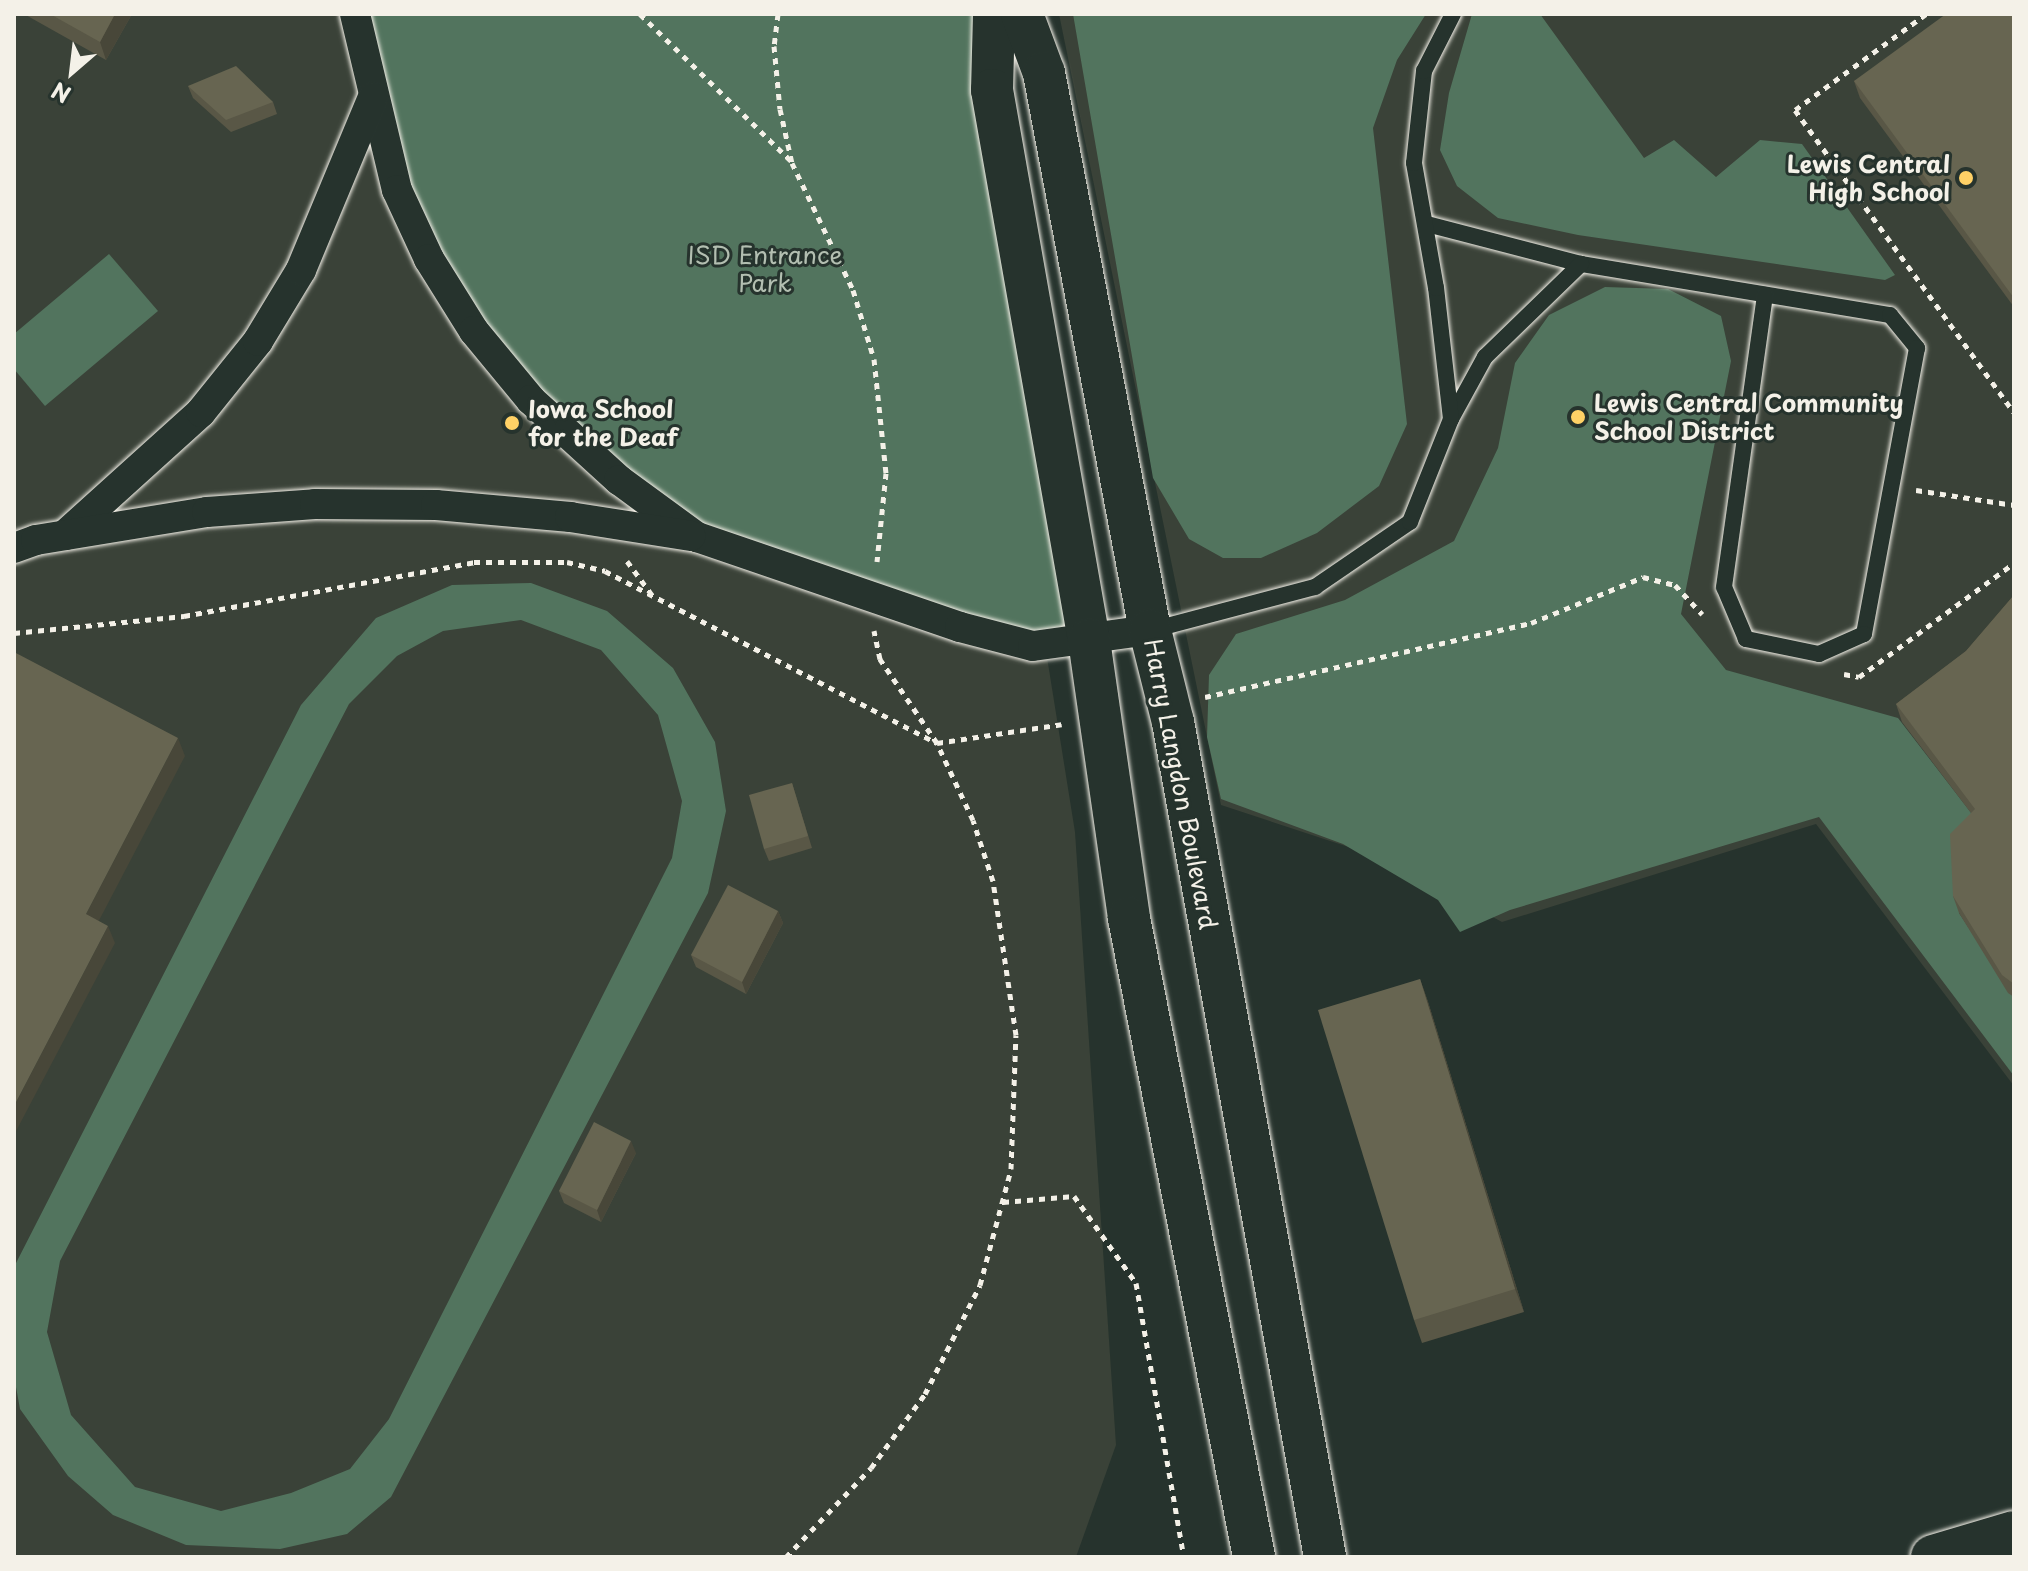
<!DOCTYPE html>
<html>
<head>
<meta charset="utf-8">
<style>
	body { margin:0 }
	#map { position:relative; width:2028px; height:1571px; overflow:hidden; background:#26332d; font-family:"Playpen Sans",sans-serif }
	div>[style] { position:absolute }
	.built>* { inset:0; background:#3a4238 }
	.green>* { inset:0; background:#52745e }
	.path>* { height:5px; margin-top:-2.5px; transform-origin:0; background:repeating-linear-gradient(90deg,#f4f1e8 0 6px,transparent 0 12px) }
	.roads { filter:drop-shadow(0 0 2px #f4f1e8) drop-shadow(0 0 2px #f4f1e8) }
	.lane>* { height:16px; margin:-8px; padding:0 8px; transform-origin:8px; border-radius:8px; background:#26332d }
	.street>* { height:30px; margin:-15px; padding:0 15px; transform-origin:15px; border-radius:15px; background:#26332d }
	.secondary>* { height:42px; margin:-21px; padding:0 21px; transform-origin:21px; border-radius:21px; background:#26332d }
	.primary>* { height:44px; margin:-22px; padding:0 22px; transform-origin:22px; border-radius:22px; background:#26332d }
	.wall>* { inset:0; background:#595746 }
	.shaded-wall>* { inset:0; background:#484739 }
	.building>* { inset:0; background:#676551 }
	.dots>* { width:22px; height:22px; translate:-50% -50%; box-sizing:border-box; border:4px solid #26332d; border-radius:50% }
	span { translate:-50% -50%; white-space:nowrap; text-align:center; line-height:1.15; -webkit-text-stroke:6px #26332d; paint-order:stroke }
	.poi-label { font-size:24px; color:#f4f1e8; font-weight:700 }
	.right { translate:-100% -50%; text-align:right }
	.left { translate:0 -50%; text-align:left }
	.park-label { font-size:24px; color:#b3bfb1 }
	.street-label { font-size:24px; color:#f4f1e8 }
	.frame { position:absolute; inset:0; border:16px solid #f4f1e8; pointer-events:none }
	.north { position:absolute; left:32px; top:32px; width:80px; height:80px; -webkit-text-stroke:6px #26332d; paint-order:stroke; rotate:208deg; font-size:22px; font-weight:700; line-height:32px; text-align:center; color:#f4f1e8 }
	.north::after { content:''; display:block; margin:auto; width:28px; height:36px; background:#f4f1e8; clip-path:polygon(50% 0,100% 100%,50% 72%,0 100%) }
</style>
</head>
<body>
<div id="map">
	<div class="built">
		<i style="clip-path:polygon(14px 14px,944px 14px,1075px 832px,1116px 1445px,1076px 1557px,14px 1557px)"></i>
		<i style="clip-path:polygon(1059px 14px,2014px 14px,2014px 1086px,1816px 824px,1502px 922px,1385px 859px,1221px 805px)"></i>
	</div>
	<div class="green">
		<i style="clip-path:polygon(357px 14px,979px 14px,1089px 640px,1033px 646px,697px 537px,619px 480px,429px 259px)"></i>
		<i style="clip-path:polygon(1073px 14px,1426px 14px,1397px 60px,1373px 128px,1407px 424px,1379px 486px,1317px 533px,1261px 558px,1223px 558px,1189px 539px,1153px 478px)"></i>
		<i style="clip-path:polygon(1472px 14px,1540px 14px,1644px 158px,1674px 140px,1716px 177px,1760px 140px,1802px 144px,1895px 275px,1885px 280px,1578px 235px,1498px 218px,1457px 186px,1440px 150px,1449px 93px)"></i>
		<i style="clip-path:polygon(109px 254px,158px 311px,45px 406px,14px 369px,14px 334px)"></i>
		<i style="clip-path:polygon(1605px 287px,1668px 289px,1721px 316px,1731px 361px,1681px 614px,1726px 670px,1898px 718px,1982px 827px,1959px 913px,2014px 997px,2014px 1076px,1819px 817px,1510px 910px,1460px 932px,1438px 900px,1343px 844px,1221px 799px,1207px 737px,1209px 675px,1236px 634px,1345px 600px,1454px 541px,1498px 448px,1515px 363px,1549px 315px)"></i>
		<i style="clip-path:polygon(evenodd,531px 583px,607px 611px,673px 668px,715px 742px,726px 811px,708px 893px,391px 1497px,347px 1534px,280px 1549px,186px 1545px,113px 1515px,68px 1476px,20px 1409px,14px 1376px,14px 1267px,301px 705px,376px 618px,452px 585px,531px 583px,521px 620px,601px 650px,658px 715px,682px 801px,672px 858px,389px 1419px,350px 1469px,291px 1493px,221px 1511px,135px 1487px,71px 1415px,47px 1332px,60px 1261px,349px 704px,397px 656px,443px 631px,521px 620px)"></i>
	</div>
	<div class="path">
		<i style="left:640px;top:14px;width:212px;rotate:44.2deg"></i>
		<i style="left:778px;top:14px;width:32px;rotate:97deg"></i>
		<i style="left:774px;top:46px;width:63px;rotate:84.6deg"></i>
		<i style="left:780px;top:109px;width:55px;rotate:77.5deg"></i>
		<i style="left:792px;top:163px;width:141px;rotate:64.3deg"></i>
		<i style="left:853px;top:290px;width:72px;rotate:73.1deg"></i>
		<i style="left:874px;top:359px;width:115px;rotate:84deg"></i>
		<i style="left:886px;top:473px;width:89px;rotate:95.8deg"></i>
		<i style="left:1926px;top:14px;width:162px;rotate:143.8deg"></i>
		<i style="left:1795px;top:110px;width:373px;rotate:54.1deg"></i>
		<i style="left:1916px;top:490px;width:99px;rotate:8.7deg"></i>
		<i style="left:627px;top:561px;width:42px;rotate:53.7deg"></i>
		<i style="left:14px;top:633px;width:171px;rotate:-5.7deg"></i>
		<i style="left:184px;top:616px;width:295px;rotate:-10.5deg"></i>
		<i style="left:474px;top:562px;width:93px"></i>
		<i style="left:567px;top:562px;width:39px;rotate:13deg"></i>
		<i style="left:605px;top:571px;width:374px;rotate:27.4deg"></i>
		<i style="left:937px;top:743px;width:126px;rotate:-8.6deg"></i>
		<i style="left:1844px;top:674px;width:15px;rotate:11deg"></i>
		<i style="left:1859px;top:677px;width:192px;rotate:-36.3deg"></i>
		<i style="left:1205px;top:697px;width:334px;rotate:-12.8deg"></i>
		<i style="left:1531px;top:623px;width:121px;rotate:-22.3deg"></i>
		<i style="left:1643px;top:577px;width:33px;rotate:14deg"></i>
		<i style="left:1675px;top:585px;width:40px;rotate:47deg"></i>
		<i style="left:1003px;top:1202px;width:71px;rotate:-4.8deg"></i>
		<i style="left:1074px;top:1196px;width:107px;rotate:54.5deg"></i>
		<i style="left:1136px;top:1283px;width:278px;rotate:80.1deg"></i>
		<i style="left:786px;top:1557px;width:123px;rotate:-46.3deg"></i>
		<i style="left:871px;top:1468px;width:92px;rotate:-53.9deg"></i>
		<i style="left:925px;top:1394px;width:122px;rotate:-63.2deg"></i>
		<i style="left:980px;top:1285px;width:120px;rotate:-75deg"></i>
		<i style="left:1011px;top:1169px;width:134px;rotate:-87.9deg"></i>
		<i style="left:1016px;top:1035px;width:156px;rotate:-98.5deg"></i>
		<i style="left:993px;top:881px;width:64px;rotate:-108.2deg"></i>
		<i style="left:973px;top:820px;width:85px;rotate:-115.1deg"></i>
		<i style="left:937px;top:743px;width:102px;rotate:-124.2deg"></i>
		<i style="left:880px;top:659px;width:29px;rotate:-102deg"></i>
	</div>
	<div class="roads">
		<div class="lane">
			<i style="left:1427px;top:224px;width:159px;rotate:14.6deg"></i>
			<i style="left:1581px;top:264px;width:313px;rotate:9.4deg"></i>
			<i style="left:1890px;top:315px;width:43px;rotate:50.7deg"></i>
			<i style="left:1917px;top:348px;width:291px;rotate:100.5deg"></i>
			<i style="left:1864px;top:634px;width:49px;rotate:156deg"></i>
			<i style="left:1819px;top:654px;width:75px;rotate:-168.4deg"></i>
			<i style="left:1746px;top:639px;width:56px;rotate:-112.9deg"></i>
			<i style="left:1724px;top:587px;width:295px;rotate:-82deg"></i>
			<i style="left:1451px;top:419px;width:71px;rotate:-61.3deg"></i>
			<i style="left:1485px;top:357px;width:134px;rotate:-44.1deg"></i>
			<i style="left:1152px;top:630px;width:169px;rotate:-14.8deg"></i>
			<i style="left:1315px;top:587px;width:115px;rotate:-34.4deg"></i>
			<i style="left:1410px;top:522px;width:111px;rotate:-68.3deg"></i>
			<i style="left:1451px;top:419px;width:132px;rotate:-96.5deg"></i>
			<i style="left:1436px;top:288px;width:127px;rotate:-100deg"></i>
			<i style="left:1414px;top:163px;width:93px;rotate:-83.8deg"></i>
			<i style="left:1424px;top:71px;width:64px;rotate:-63deg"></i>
		</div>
		<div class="street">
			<i style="left:355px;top:14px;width:181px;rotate:76.6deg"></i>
			<i style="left:397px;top:190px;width:76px;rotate:65.1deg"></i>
			<i style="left:429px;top:259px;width:85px;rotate:58deg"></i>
			<i style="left:474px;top:331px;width:89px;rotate:50.4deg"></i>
			<i style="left:531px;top:400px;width:119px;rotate:42.3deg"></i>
			<i style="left:619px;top:480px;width:97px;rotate:36.2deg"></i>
			<i style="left:697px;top:537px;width:278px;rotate:18.9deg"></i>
			<i style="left:960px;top:627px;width:75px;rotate:14.6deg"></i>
			<i style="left:1033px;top:646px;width:118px;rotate:-7.8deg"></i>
			<i style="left:65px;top:535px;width:183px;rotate:-42.1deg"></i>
			<i style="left:201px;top:412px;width:91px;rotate:-51.2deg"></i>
			<i style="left:258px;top:341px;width:83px;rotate:-58.8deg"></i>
			<i style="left:301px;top:270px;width:187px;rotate:-67.4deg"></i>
			<i style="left:14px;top:548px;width:23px;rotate:-20deg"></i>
			<i style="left:36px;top:540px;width:173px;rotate:-9.3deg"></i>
			<i style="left:207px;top:512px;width:108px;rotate:-4.2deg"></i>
			<i style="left:315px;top:504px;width:121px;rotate:0.5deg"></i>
			<i style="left:436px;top:505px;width:135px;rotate:5.1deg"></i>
			<i style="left:570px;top:517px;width:122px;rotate:8.9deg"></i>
		</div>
		<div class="secondary">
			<i style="left:994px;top:14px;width:76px;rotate:91.5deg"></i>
			<i style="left:992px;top:90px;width:558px;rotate:80deg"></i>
			<i style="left:1089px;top:640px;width:281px;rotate:81.8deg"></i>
			<i style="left:1129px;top:918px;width:651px;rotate:78.93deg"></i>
			<i style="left:1022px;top:14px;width:63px;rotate:69.6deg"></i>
			<i style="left:1044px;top:73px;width:567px;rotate:79.23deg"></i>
			<i style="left:1150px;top:630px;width:95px;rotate:76deg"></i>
			<i style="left:1173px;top:722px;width:849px;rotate:79.68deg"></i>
		</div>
		<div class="primary">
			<i style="left:1933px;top:1557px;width:84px;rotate:-16.5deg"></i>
		</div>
	</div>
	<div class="wall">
		<i style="clip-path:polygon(24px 14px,132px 14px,106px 60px)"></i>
		<i style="clip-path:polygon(2014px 14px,2014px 307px,1860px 98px,1854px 81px)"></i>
		<i style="clip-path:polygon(188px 86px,273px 102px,277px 114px,231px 132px,193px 98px)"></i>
		<i style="clip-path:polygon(2014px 595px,2014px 997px,2008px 993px,1959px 913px,1953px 896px,1971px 813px,1902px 722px,1896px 704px,1966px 651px)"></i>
		<i style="clip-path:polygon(792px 783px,812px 848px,769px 861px,764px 849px)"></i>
		<i style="clip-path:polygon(778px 911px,783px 923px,746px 994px,696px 967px,691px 955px)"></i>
		<i style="clip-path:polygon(1420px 979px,1428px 1002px,1524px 1312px,1422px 1343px,1414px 1320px)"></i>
		<i style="clip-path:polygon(636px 1153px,601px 1222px,564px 1203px,559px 1191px)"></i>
	</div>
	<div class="shaded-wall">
		<i style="clip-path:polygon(115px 14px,132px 14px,106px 60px,100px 42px)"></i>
		<i style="clip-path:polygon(178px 738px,185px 756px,93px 932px,86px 914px)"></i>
		<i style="clip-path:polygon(778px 911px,783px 923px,746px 994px,742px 982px)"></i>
		<i style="clip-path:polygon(108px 926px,115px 943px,14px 1135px,14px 1106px)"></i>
		<i style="clip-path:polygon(1420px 979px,1428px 1002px,1524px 1312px,1515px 1289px)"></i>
		<i style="clip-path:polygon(631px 1141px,636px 1153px,601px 1222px,597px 1210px)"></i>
	</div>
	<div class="building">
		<i style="clip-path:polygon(50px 14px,115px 14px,100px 42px)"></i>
		<i style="clip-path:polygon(1946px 14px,2014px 14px,2014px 298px,1854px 81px)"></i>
		<i style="clip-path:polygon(236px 66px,273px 102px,226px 120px,188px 86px)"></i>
		<i style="clip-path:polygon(2014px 595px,2014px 984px,2002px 975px,1953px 896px,1950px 834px,1975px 809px,1896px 704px,1966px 651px)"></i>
		<i style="clip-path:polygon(14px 652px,178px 738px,86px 914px,108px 926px,14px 1106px)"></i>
		<i style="clip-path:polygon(792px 783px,808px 836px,764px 849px,749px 795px)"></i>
		<i style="clip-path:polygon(728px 885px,778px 911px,742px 982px,691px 955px)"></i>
		<i style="clip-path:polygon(1420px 979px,1515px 1289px,1414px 1320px,1318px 1010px)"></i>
		<i style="clip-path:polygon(594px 1122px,631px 1141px,597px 1210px,559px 1191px)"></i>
	</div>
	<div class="dots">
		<i style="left:1966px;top:178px;background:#ffd166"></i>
		<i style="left:1578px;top:417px;background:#ffd166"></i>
		<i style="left:512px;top:423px;background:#ffd166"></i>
	</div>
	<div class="poi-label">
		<span class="right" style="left:1950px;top:178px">Lewis Central<br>High School</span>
		<span class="left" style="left:1594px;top:417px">Lewis Central Community<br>School District</span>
		<span class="left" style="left:528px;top:423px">Iowa School<br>for the Deaf</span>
	</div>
	<div class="park-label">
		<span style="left:765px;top:269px">ISD Entrance<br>Park</span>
	</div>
	<div class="street-label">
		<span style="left:1181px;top:784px;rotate:79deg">Harry Langdon Boulevard</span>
	</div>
	<div class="frame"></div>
	<div class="north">N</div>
</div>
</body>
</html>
